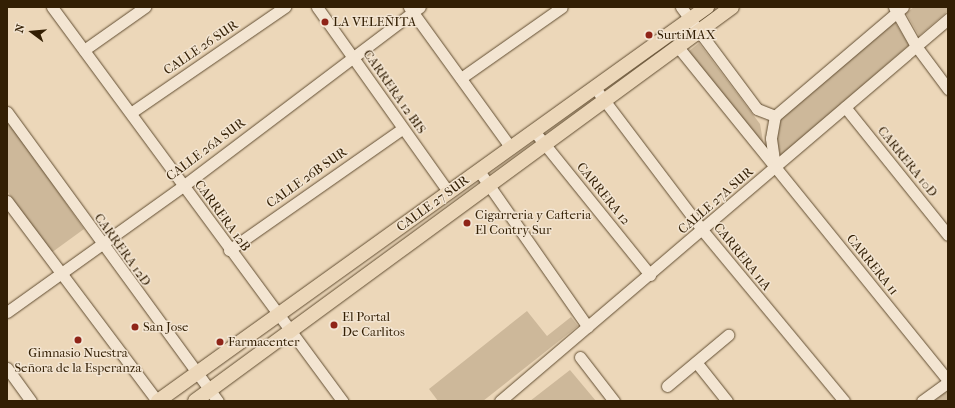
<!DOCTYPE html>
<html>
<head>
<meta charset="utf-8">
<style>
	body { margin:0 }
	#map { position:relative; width:955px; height:408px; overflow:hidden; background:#ecd7b9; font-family:"IM FELL French Canon",serif }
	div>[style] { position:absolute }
	.green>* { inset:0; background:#cdb89a }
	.roads { filter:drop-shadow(0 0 1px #614d31) drop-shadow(0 0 1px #614d31) }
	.minor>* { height:11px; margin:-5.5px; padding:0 5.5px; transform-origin:5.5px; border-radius:5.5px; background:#f3e5d2 }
	.major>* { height:14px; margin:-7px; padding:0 7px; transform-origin:7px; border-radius:7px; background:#ecd7b9 }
	.dots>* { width:11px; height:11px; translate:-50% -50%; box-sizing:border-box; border:2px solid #f3e5d2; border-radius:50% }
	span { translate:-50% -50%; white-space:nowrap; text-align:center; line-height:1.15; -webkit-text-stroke:3px #f3e5d2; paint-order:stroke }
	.poi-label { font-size:13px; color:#331f04 }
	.left { translate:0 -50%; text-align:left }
	.street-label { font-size:13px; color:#331f04 }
	.frame { position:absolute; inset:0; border:8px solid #331f04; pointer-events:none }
	.north { position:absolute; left:12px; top:12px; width:40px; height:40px; -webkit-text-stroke:3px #f3e5d2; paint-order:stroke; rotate:286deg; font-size:11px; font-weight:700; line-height:16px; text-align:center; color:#331f04 }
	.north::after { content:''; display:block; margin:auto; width:14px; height:18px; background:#331f04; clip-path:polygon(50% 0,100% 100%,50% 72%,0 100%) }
</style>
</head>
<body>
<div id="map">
	<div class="green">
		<i style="clip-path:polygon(914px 7px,948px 7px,948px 11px,919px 36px,906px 13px)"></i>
		<i style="clip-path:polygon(895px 22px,909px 45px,781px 156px,776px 141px,781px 118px)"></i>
		<i style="clip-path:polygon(699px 43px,760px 124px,765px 153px,689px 51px)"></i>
		<i style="clip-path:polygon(7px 119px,84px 229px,51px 253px,7px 191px)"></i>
		<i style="clip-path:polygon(527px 311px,547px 336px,571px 317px,578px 326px,483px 401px,438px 401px,429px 389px)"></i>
		<i style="clip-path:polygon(570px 370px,596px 401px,530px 401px)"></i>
		<i style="clip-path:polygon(948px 390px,948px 401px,934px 401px)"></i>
	</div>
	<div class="roads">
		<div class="minor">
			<i style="left:52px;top:7px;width:490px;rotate:53.6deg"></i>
			<i style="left:317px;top:7px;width:228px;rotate:54.6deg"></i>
			<i style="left:409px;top:7px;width:174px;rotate:54.1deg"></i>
			<i style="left:681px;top:7px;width:127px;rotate:53.3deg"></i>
			<i style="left:757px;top:109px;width:19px;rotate:21deg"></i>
			<i style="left:894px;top:7px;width:45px;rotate:60.6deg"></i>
			<i style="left:916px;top:46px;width:54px;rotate:53.3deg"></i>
			<i style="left:678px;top:47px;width:429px;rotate:51deg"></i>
			<i style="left:84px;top:50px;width:75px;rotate:-35.2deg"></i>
			<i style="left:461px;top:78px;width:123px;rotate:-35.1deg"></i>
			<i style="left:595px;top:88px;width:179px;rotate:52.9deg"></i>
			<i style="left:703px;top:231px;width:221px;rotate:50.3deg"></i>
			<i style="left:845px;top:107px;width:164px;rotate:51.2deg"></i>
			<i style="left:7px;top:112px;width:358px;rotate:53.9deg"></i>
			<i style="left:132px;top:112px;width:186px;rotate:-34.5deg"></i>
			<i style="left:534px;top:131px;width:185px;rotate:51.1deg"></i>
			<i style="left:775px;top:167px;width:29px;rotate:-98deg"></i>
			<i style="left:771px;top:138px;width:22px;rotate:-80deg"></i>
			<i style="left:775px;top:116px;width:168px;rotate:-40.4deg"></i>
			<i style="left:479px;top:171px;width:190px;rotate:55.1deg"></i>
			<i style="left:7px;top:201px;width:250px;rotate:53.1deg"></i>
			<i style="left:229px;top:250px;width:211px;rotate:-35deg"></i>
			<i style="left:7px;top:312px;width:216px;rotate:-35.6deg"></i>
			<i style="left:183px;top:186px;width:297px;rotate:-37.1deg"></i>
			<i style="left:580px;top:357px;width:56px;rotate:52.3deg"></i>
			<i style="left:696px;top:362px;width:50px;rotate:51.5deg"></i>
			<i style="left:7px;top:368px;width:41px;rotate:54deg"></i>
			<i style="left:667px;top:386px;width:80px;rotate:-39.9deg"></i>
			<i style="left:500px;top:401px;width:589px;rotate:-40.45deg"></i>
			<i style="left:922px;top:401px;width:32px;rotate:-36deg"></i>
		</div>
		<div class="major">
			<i style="left:158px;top:401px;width:676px;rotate:-35.67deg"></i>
			<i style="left:195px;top:401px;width:666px;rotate:-36.27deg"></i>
		</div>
	</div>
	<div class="dots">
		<i style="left:325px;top:22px;background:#8f2418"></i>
		<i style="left:649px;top:35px;background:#8f2418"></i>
		<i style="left:467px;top:223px;background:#8f2418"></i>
		<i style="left:334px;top:325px;background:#8f2418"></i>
		<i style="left:135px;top:327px;background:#8f2418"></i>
		<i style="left:78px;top:340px;background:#8f2418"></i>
		<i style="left:220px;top:342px;background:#8f2418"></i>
	</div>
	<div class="poi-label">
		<span class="left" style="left:333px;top:22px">LA VELEÑITA</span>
		<span class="left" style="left:657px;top:35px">SurtiMAX</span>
		<span class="left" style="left:475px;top:223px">Cigarreria y Cafteria<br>El Contry Sur</span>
		<span class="left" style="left:342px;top:325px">El Portal<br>De Carlitos</span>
		<span class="left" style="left:143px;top:327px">San Jose</span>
		<span class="left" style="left:228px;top:342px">Farmacenter</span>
		<span style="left:78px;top:361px">Gimnasio Nuestra<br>Señora de la Esperanza</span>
	</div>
	<div class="street-label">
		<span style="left:201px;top:48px;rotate:-34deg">CALLE 26 SUR</span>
		<span style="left:394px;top:92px;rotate:55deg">CARRERA 12 BIS</span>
		<span style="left:206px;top:150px;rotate:-37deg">CALLE 26A SUR</span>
		<span style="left:907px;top:162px;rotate:51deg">CARRERA 10D</span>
		<span style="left:307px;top:178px;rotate:-35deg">CALLE 26B SUR</span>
		<span style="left:603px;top:194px;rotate:51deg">CARRERA 12</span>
		<span style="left:716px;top:201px;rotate:-41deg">CALLE 27A SUR</span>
		<span style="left:433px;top:204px;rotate:-36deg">CALLE 27 SUR</span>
		<span style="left:222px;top:216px;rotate:54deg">CARRERA 12B</span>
		<span style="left:122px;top:250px;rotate:54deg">CARRERA 12D</span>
		<span style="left:742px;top:257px;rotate:51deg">CARRERA 11A</span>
		<span style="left:872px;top:265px;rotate:51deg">CARRERA 11</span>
	</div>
	<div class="frame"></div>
	<div class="north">N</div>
</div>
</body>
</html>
